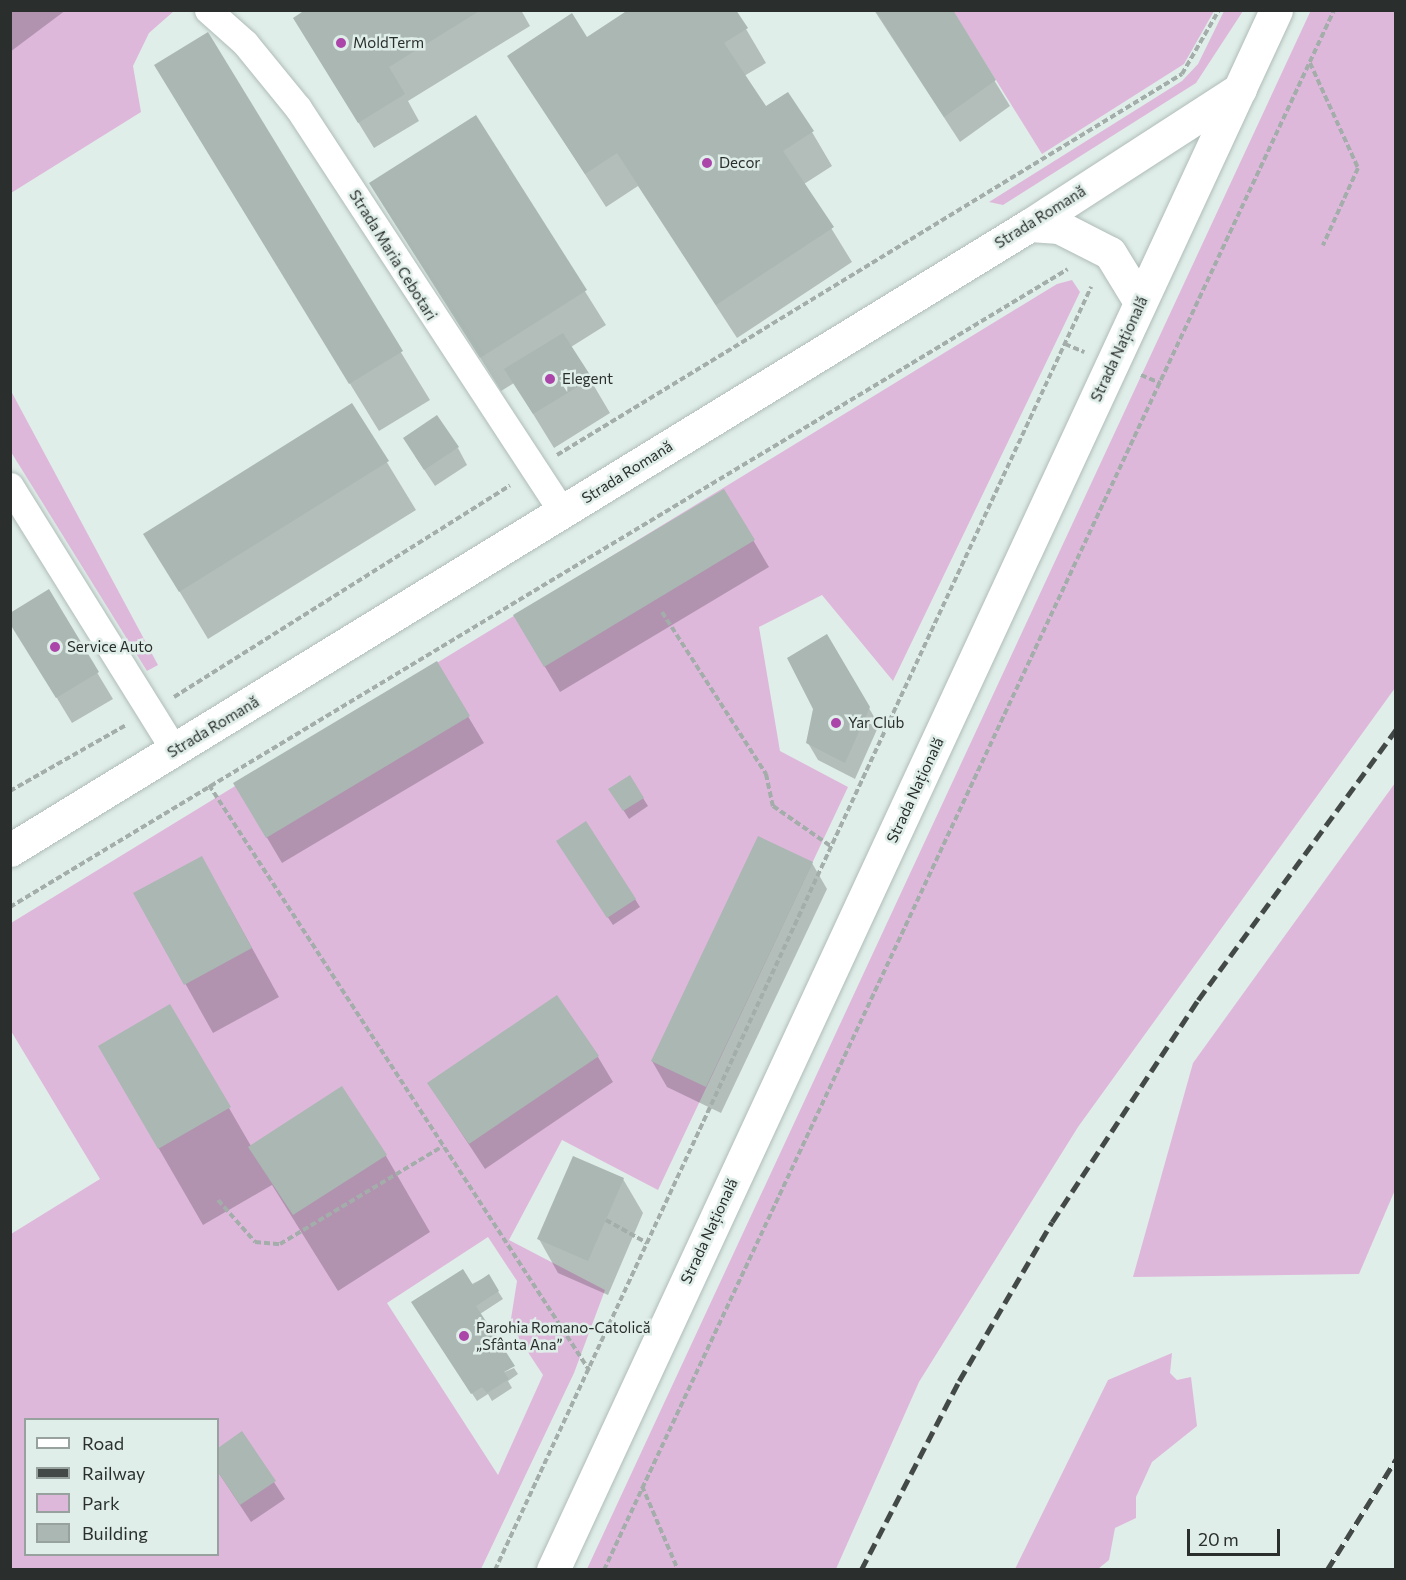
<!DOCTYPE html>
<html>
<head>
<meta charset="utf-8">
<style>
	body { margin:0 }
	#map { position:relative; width:1406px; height:1580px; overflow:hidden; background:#e0eee9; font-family:Commissioner,sans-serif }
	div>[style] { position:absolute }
	.green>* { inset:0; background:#deb8db }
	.shadow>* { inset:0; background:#0003 }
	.building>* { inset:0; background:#aab7b2 }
	.path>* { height:4px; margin-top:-2px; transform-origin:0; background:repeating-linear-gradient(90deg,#a3adaa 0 6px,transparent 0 9px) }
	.roads { filter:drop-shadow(0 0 2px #afbcb8) drop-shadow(0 0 2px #afbcb8) }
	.street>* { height:27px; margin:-13.5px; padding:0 13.5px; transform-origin:13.5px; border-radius:13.5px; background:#fff }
	.secondary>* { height:33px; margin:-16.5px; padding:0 16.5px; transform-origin:16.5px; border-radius:16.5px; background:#fff }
	.rail>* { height:4.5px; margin-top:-2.25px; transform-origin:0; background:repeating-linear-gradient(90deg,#434947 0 12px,transparent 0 18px) }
	.dots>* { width:16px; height:16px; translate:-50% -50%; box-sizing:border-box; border:3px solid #e0eee9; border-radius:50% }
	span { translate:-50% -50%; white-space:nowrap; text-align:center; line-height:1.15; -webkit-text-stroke:5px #e0eee9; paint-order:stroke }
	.poi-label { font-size:15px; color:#2a2f2d }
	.left { translate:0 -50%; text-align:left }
	.street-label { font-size:15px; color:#2a2f2d }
	.frame { position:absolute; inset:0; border:12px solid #2a2f2d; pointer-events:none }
	.legend { position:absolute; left:24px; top:1418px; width:195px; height:138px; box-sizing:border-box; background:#e0eee9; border:2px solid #97a29e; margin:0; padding:8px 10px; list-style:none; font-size:18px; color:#2a2f2d }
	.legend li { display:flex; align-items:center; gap:12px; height:30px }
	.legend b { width:30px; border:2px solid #97a29e }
	.scale { position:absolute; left:1187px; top:1529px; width:93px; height:27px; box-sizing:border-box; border:3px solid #2a2f2d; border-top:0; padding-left:8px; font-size:18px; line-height:21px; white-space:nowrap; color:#2a2f2d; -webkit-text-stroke:4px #e0eee9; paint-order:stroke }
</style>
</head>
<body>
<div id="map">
	<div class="green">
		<i style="clip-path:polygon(11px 10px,174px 11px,149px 33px,133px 66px,141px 112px,11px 193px)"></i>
		<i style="clip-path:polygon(1311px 10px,1395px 11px,1395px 688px,1078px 1127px,919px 1382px,836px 1569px,587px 1569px)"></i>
		<i style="clip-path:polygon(953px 11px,1214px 11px,1184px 64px,1042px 154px)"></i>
		<i style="clip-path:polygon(1224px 11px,1243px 11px,1196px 83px,1003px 205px,989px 202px,1182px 81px,1198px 64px)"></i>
		<i style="clip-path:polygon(evenodd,1072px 280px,1080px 292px,893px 681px,822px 595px,759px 627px,780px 751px,848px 787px,658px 1190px,562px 1140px,509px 1240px,605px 1290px,574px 1373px,481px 1569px,11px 1569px,11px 1234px,100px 1179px,11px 1031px,11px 923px,1057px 284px,1072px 280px,488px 1237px,517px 1281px,510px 1325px,543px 1375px,498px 1475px,387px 1303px,488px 1237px,1072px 280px,26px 1420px,218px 1420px,218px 1554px,26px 1554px,26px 1420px)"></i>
		<i style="clip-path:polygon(11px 391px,158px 665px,147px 671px,11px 452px)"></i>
		<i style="clip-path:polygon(1395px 783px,1395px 1190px,1359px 1274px,1133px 1277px,1193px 1063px)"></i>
		<i style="clip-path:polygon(1172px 1353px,1170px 1373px,1177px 1380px,1191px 1377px,1197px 1426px,1152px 1462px,1136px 1497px,1136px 1518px,1115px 1528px,1109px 1560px,1098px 1569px,1015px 1569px,1108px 1380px)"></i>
	</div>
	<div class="shadow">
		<i style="clip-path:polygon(10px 10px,66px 10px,10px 52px)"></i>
		<i style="clip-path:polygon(308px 10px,521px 10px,530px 26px,408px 101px,419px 121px,374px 148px,310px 44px)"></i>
		<i style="clip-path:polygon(874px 10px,951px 10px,1010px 106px,960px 142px)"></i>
		<i style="clip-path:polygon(746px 29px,766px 63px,744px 76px,765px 108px,812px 132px,832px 166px,804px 184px,852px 262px,737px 338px,638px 186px,606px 207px,509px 56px,587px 39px)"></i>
		<i style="clip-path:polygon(207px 34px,430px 400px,379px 431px,184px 113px)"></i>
		<i style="clip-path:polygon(476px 117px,606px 325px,571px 347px,610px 413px,554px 448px,514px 383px,501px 391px,371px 183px)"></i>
		<i style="clip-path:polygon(352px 405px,416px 510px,208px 639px,145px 534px)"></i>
		<i style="clip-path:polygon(458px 448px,467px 465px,435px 486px,415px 456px)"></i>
		<i style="clip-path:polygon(724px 491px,769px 567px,560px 692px,530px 642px)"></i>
		<i style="clip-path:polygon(48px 591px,113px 699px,72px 723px,23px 642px)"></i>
		<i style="clip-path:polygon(826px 636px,879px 725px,855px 779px,818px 760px,808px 743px)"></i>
		<i style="clip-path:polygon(436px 663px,484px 743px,282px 863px,250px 809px)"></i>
		<i style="clip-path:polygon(615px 797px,643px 798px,648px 806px,629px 819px)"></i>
		<i style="clip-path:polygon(563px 850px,635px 899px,640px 907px,613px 925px)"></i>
		<i style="clip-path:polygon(812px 863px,827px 889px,721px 1113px,667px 1087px,652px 1061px)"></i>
		<i style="clip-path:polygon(135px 894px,229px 906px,279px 997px,213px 1033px)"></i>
		<i style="clip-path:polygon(170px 1006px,251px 1146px,386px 1156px,430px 1232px,338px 1291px,272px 1185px,203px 1225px,144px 1123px)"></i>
		<i style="clip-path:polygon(598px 1057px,613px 1082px,485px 1169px,429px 1084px)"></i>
		<i style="clip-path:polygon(623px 1179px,643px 1213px,608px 1295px,558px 1273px,539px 1239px)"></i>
		<i style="clip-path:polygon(488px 1276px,503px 1299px,480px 1314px,497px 1375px,514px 1368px,518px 1374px,508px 1381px,512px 1388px,492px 1401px,488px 1394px,477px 1401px,418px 1311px)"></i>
		<i style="clip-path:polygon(242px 1433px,285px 1499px,251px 1522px,218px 1472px,218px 1450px)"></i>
	</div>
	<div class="building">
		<i style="clip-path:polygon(305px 10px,481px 10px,389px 67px,405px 94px,358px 123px,293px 18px)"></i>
		<i style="clip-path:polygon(628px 10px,736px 10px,748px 28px,724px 43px,766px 106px,788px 92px,814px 131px,783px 151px,834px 227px,716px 305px,617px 153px,585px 174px,507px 56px,572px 13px,587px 37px)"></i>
		<i style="clip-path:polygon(875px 10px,953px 10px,996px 80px,944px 117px)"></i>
		<i style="clip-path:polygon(208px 32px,403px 351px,349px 384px,154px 65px)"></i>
		<i style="clip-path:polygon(476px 115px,587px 290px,480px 358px,369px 183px)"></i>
		<i style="clip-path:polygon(563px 333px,592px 378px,533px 414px,504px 369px)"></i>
		<i style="clip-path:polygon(352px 403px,389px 461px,179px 592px,143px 534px)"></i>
		<i style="clip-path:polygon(437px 415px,459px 447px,424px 470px,403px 438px)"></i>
		<i style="clip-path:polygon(724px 489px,755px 540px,544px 667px,513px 615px)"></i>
		<i style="clip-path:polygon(49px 589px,99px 672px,56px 698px,10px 624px,10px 613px)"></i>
		<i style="clip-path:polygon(827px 634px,870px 707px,845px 763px,806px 743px,813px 709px,787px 658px)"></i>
		<i style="clip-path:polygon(437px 661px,470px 716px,266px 838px,233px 783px)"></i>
		<i style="clip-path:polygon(630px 775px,644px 798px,623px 811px,608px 789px)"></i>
		<i style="clip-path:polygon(586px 821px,636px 899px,607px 918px,556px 841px)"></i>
		<i style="clip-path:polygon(758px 836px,813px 862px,706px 1087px,651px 1061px)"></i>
		<i style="clip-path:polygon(202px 856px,252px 948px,184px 985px,133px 893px)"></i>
		<i style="clip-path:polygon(557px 995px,599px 1056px,469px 1144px,427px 1083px)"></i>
		<i style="clip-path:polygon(170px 1004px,231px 1107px,158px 1149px,98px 1046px)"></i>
		<i style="clip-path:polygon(342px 1086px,387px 1155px,293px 1215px,248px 1147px)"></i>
		<i style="clip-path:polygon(573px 1156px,624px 1178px,588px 1261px,537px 1239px)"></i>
		<i style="clip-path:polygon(463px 1269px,473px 1285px,489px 1274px,499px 1291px,476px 1306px,515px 1366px,504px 1372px,509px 1379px,487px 1393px,482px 1387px,471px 1394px,411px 1302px)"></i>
		<i style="clip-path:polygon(242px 1431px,276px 1481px,240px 1505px,218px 1472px,218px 1448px)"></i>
	</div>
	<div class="path">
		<i style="left:1310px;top:63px;width:115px;rotate:65.4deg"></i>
		<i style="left:1358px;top:168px;width:85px;rotate:114.4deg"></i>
		<i style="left:1065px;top:344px;width:21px;rotate:23deg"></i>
		<i style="left:1141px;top:375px;width:21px;rotate:23deg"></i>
		<i style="left:557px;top:455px;width:732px;rotate:-31.37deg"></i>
		<i style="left:1182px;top:74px;width:74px;rotate:-60deg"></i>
		<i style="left:662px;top:612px;width:193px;rotate:57.3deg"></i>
		<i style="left:766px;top:774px;width:33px;rotate:78deg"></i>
		<i style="left:773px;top:806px;width:72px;rotate:34.8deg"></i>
		<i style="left:174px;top:697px;width:397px;rotate:-32.2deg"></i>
		<i style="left:209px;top:785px;width:698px;rotate:56.99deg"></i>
		<i style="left:10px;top:791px;width:133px;rotate:-29.6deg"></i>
		<i style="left:10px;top:907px;width:1235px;rotate:-31.09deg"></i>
		<i style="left:218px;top:1200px;width:56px;rotate:48.6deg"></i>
		<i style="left:255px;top:1242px;width:25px;rotate:5deg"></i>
		<i style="left:280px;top:1244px;width:190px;rotate:-31deg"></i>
		<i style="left:606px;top:1220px;width:47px;rotate:29.3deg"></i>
		<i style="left:642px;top:1486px;width:91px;rotate:66.8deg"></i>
		<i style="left:495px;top:1570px;width:1415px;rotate:-65.08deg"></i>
		<i style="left:604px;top:1570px;width:1722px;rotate:-64.92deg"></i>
	</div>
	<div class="roads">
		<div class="street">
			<i style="left:208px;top:10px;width:50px;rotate:41.7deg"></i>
			<i style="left:245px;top:43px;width:84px;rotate:50.8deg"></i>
			<i style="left:298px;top:108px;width:483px;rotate:56.8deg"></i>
			<i style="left:10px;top:486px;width:312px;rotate:58.1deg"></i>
		</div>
		<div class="secondary">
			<i style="left:1030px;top:225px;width:29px;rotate:4deg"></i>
			<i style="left:1059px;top:227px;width:57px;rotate:27deg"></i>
			<i style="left:1110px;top:253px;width:57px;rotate:58.5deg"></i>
			<i style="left:10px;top:850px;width:1196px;rotate:-31.5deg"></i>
			<i style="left:1030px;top:225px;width:250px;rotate:-32.9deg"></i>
			<i style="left:553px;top:1570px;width:1719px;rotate:-65.13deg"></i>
		</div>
	</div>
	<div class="rail">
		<i style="left:861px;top:1570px;width:213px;rotate:-62.6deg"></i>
		<i style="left:959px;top:1381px;width:184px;rotate:-59.7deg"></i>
		<i style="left:1052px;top:1222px;width:266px;rotate:-56.7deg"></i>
		<i style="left:1198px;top:1000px;width:336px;rotate:-53.8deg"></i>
		<i style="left:1327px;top:1570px;width:131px;rotate:-58.1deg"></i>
	</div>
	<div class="dots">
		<i style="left:341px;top:43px;background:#ab45aa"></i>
		<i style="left:707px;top:163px;background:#ab45aa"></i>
		<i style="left:550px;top:379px;background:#ab45aa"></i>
		<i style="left:55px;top:647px;background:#ab45aa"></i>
		<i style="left:836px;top:723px;background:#ab45aa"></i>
		<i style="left:464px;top:1336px;background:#ab45aa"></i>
	</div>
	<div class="poi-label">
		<span class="left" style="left:353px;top:43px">MoldTerm</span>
		<span class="left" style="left:719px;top:163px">Decor</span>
		<span class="left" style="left:562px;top:379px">Elegent</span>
		<span class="left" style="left:67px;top:647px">Service Auto</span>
		<span class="left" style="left:848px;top:723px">Yar Club</span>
		<span class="left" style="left:476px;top:1336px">Parohia Romano-Catolică<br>„Sfânta Ana”</span>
	</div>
	<div class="street-label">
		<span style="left:1040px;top:217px;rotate:-32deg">Strada Romană</span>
		<span style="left:393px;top:255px;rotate:58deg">Strada Maria Cebotari</span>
		<span style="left:1119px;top:349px;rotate:-65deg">Strada Națională</span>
		<span style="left:627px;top:472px;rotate:-32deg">Strada Romană</span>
		<span style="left:213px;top:727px;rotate:-31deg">Strada Romană</span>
		<span style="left:915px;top:790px;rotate:-65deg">Strada Națională</span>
		<span style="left:709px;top:1231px;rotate:-65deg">Strada Națională</span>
	</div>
	<div class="frame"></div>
	<ul class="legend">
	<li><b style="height:8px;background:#fff"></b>Road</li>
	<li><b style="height:8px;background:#434947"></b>Railway</li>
	<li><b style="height:16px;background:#deb8db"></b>Park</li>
	<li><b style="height:16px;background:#aab7b2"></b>Building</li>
	</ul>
	<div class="scale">20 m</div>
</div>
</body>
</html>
